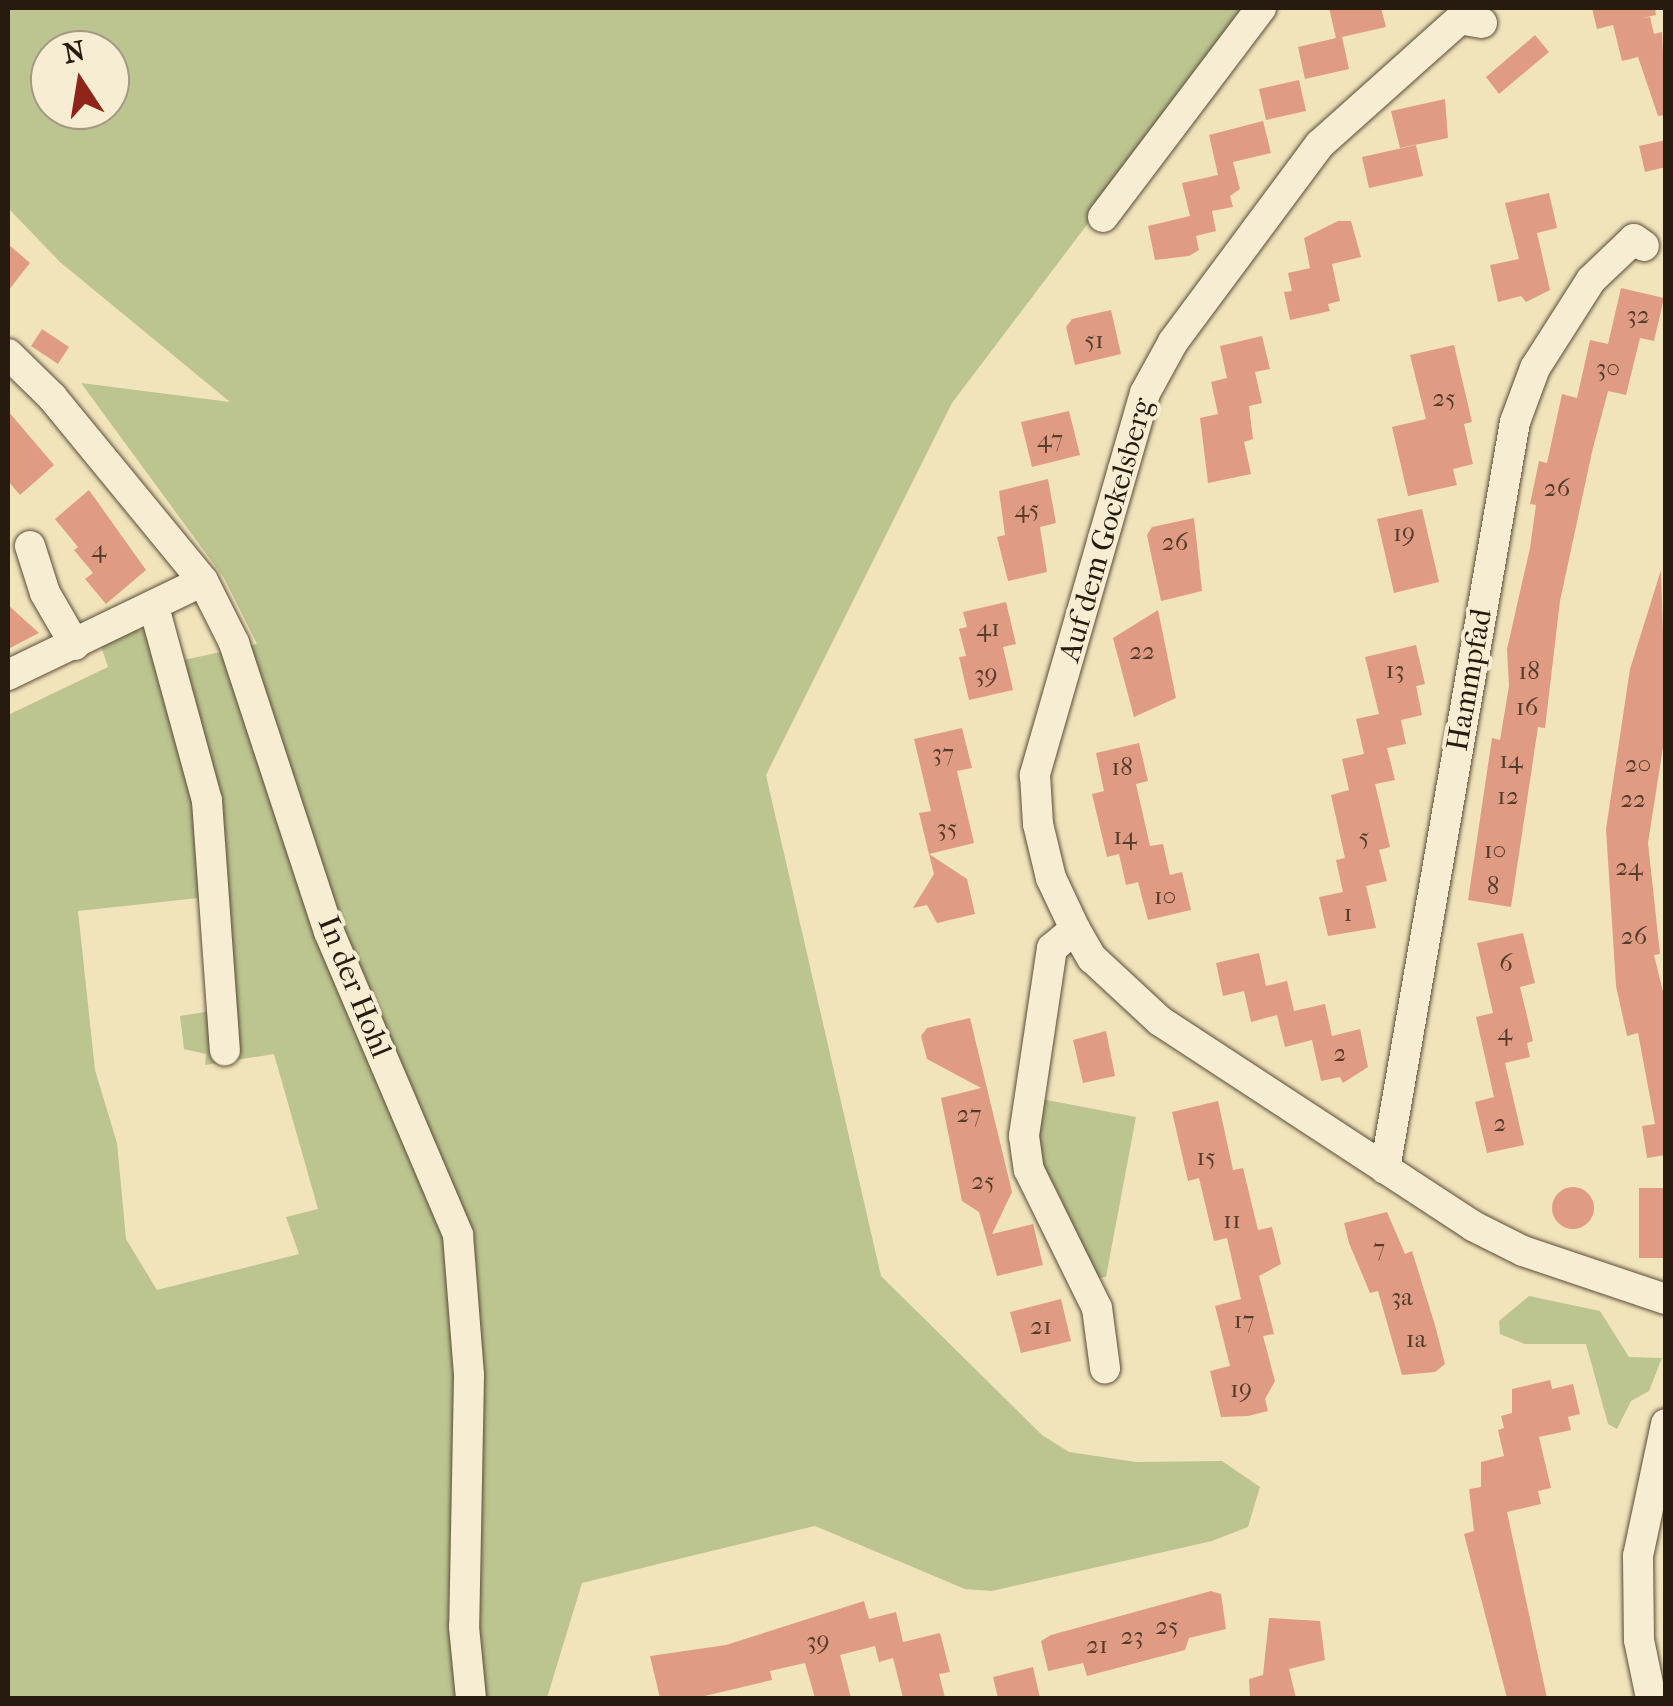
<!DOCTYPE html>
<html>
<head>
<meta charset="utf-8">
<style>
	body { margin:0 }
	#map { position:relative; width:1673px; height:1706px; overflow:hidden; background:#f2e4ba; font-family:"IM FELL French Canon",serif }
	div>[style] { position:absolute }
	.green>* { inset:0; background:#bcc48f }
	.building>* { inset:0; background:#df9c83 }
	.round { border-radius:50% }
	.roads { filter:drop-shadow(0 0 2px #5a4d3a) drop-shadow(0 0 2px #5a4d3a) }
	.minor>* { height:30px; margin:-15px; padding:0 15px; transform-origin:15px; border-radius:15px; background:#f7edd2 }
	span { translate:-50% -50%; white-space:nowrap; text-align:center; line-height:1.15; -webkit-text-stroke:8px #f7edd2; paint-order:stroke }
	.number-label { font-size:25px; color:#553b2c }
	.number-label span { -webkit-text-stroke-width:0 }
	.street-label { font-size:30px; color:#271b0f }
	.frame { position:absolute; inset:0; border:10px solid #271b0f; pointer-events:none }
	.north { position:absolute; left:30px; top:30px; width:100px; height:100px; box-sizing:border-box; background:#f7edd2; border:2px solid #a49984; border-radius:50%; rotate:348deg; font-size:28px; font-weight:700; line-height:40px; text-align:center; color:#271b0f }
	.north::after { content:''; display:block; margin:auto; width:35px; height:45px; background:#8f2418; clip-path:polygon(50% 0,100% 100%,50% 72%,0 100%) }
</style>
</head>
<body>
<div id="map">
	<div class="green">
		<i style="clip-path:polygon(evenodd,8px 8px,1251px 8px,952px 403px,766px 775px,881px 1276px,1042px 1435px,1069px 1452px,1136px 1462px,1222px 1461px,1260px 1487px,1248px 1527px,1212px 1541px,992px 1591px,965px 1589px,815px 1526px,662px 1563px,582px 1583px,547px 1698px,8px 1698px,8px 715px,108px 667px,101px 646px,131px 630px,146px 631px,170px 663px,257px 644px,224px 578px,81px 383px,230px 402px,60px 262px,8px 208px,8px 8px,50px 50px,110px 50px,110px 110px,50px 110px,50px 50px,8px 8px,198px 898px,211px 1011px,180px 1016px,184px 1049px,206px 1054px,205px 1065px,274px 1054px,318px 1209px,286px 1217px,299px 1254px,157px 1290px,126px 1239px,117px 1143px,95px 1070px,78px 911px,198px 898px)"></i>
		<i style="clip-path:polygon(1036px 1098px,1136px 1117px,1106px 1277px,1098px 1278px,1055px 1187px,1045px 1185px,1036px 1169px)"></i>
		<i style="clip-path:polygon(1529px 1296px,1600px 1311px,1629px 1357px,1662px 1358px,1649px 1391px,1631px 1401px,1617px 1429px,1608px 1424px,1586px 1344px,1525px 1344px,1500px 1334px,1499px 1321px)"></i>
	</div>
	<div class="building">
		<i style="clip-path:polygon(1329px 8px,1381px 8px,1386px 27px,1342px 37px,1349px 69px,1305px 79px,1298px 47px,1336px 38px)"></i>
		<i style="clip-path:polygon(1592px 8px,1655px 8px,1656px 15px,1642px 18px,1650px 17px,1654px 34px,1662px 32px,1666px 115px,1658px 116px,1638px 57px,1622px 61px,1613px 25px,1597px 29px)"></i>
		<i style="clip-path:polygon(1535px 35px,1549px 52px,1499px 94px,1486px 77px)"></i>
		<i style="clip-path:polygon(1299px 80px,1306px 111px,1266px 120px,1259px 89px)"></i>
		<i style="clip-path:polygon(1445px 99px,1448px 138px,1400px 148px,1391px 111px)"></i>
		<i style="clip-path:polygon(1263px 121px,1271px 153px,1233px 162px,1240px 189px,1230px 196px,1233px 207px,1212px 211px,1216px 231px,1196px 236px,1199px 250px,1189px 256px,1155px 260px,1148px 226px,1190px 216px,1182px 183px,1218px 175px,1209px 135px)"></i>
		<i style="clip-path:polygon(1666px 140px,1666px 167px,1645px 172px,1639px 146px)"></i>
		<i style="clip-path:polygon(1416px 145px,1423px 176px,1369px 188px,1362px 157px)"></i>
		<i style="clip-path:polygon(1549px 193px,1557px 228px,1537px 233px,1550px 290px,1526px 302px,1521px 296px,1498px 302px,1490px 265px,1519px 259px,1505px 203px)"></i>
		<i style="clip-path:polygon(1338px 221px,1351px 221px,1361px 257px,1332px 264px,1340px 301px,1328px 304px,1330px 311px,1290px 320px,1284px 292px,1292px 291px,1288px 273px,1310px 268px,1304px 238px)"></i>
		<i style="clip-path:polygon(8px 244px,30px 263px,8px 291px)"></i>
		<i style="clip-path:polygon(1621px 288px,1664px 298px,1654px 341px,1640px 338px,1626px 395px,1608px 391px,1592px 452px,1560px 601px,1545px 728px,1538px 727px,1511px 907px,1468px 900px,1492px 738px,1500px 740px,1509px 686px,1507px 649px,1530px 548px,1536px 505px,1530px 504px,1539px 461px,1547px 463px,1562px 394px,1577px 398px,1590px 340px,1608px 344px)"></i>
		<i style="clip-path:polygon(1111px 310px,1121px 354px,1075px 365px,1066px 327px,1072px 319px)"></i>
		<i style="clip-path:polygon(42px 329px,69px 347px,58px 364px,31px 346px)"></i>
		<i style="clip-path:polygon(1262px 336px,1270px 369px,1255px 372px,1262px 403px,1249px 406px,1253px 439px,1244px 442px,1251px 474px,1208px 483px,1200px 418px,1218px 414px,1211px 382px,1227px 378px,1220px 346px)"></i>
		<i style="clip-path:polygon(1454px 345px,1472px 422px,1464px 424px,1473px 464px,1453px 469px,1457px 485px,1408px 496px,1392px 427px,1426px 419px,1410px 355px)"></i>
		<i style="clip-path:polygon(8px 411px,54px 465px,20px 495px,8px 481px)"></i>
		<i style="clip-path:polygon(1069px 411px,1080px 455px,1032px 467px,1021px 422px)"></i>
		<i style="clip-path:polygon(1048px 479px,1056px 523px,1040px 527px,1047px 572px,1008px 581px,997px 537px,1005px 535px,999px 491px)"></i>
		<i style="clip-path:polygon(89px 490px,146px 570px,106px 604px,85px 579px,93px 573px,74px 550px,78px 547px,55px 519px)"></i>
		<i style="clip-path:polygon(1422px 509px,1439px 582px,1394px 593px,1377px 519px)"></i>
		<i style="clip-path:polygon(1194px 518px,1202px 591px,1161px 601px,1147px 535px,1152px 527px)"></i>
		<i style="clip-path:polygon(1661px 570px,1666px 728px,1648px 843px,1660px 954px,1654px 955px,1666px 1004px,1666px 1155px,1647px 1158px,1642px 1126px,1655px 1124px,1638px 1033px,1627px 1036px,1616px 986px,1606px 829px,1630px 669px)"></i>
		<i style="clip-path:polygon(1006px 602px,1016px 644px,1003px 647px,1013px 690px,969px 700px,959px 657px,966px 656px,959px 629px,967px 627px,963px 612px)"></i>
		<i style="clip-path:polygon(8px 605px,39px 633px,8px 649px)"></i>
		<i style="clip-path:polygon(1158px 610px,1176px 698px,1134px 717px,1113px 638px)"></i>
		<i style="clip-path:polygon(1416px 645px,1425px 684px,1416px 686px,1422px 715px,1401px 720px,1406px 744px,1387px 748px,1395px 780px,1375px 784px,1390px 847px,1379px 850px,1387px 881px,1366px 886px,1376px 928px,1328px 936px,1319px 897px,1343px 892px,1336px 860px,1345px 858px,1331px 795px,1349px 790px,1342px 759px,1364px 754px,1356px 719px,1379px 714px,1365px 657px)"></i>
		<i style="clip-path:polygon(962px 728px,972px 768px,957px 771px,974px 843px,929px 854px,919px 813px,931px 811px,914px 739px)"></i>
		<i style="clip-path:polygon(1139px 743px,1148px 781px,1136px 784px,1150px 846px,1163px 844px,1170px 875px,1182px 872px,1191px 910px,1148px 920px,1138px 882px,1126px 885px,1119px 854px,1107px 857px,1092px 794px,1104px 791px,1096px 753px)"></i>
		<i style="clip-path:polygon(929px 854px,967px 879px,975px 914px,937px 923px,927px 905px,913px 908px,934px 874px)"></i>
		<i style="clip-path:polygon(1523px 933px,1535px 983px,1520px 987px,1533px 1041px,1527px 1043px,1530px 1057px,1505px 1063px,1524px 1145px,1487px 1153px,1475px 1102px,1494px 1097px,1476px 1017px,1493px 1013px,1477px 943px)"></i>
		<i style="clip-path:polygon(1259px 953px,1266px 986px,1287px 981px,1294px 1011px,1325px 1004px,1332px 1036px,1360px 1029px,1368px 1067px,1343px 1083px,1340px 1077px,1321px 1081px,1312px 1040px,1285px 1047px,1277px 1015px,1251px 1022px,1244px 991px,1223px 996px,1216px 963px)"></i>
		<i style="clip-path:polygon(970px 1018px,1012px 1192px,992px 1234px,1033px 1224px,1043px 1265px,997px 1276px,979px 1212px,962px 1201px,941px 1098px,981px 1088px,927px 1059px,921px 1036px,927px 1028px)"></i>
		<i style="clip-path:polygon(1106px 1031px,1115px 1076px,1083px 1083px,1073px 1040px)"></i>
		<i style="clip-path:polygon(1218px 1101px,1233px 1170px,1243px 1168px,1258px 1230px,1272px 1227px,1281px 1264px,1259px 1276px,1274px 1334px,1263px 1336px,1275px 1381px,1265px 1399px,1268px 1411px,1248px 1416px,1221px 1417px,1210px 1371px,1230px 1366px,1215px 1306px,1241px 1299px,1227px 1238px,1214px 1241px,1199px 1178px,1188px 1181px,1172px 1112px)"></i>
		<i class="round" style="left:1552px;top:1187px;width:42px;height:42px"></i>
		<i style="clip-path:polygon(1639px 1188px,1666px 1188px,1666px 1258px,1639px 1258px)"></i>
		<i style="clip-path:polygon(1387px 1212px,1405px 1254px,1412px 1251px,1435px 1325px,1445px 1364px,1435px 1372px,1402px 1375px,1378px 1291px,1370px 1293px,1349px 1243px,1344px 1223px)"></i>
		<i style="clip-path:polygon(1061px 1299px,1071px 1341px,1021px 1353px,1010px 1312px)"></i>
		<i style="clip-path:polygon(1550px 1380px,1552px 1389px,1573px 1384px,1580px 1414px,1568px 1417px,1571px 1430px,1539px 1437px,1551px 1488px,1538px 1491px,1541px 1504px,1507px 1512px,1547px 1698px,1507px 1698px,1464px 1534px,1474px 1531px,1469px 1489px,1481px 1487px,1481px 1462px,1504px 1456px,1498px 1430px,1504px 1428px,1501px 1416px,1512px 1413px,1512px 1389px)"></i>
		<i style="clip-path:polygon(1211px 1591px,1221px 1594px,1226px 1629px,1189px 1638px,1185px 1650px,1087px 1676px,1083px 1663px,1048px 1671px,1041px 1641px,1051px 1635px)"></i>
		<i style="clip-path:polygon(864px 1601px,869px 1619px,896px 1612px,903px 1642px,940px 1633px,950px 1672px,939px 1674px,945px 1698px,903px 1698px,893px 1658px,879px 1662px,875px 1646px,840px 1655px,851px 1698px,815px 1698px,805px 1663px,770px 1671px,772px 1680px,696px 1698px,660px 1698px,650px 1656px,726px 1645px)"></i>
		<i style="clip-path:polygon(1269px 1618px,1320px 1621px,1325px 1660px,1289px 1669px,1296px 1698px,1250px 1698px,1249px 1679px,1263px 1675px)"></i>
		<i style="clip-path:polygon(1033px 1667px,1040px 1698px,998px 1698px,993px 1677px)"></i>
	</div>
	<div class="roads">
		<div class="minor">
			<i style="left:1482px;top:23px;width:22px;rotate:-170deg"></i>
			<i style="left:1460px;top:19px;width:188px;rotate:138.2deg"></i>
			<i style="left:1320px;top:144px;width:247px;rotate:126.6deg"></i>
			<i style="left:1173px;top:342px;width:58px;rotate:118.8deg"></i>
			<i style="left:1145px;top:393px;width:398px;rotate:106.1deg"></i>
			<i style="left:1035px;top:775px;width:49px;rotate:86.5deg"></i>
			<i style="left:1038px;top:824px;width:56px;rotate:76.5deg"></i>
			<i style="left:1051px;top:878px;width:56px;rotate:64.8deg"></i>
			<i style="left:1075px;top:929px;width:34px;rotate:60deg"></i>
			<i style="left:1092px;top:958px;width:93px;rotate:42.8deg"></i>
			<i style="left:1160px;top:1021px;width:374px;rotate:33.2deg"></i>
			<i style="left:1473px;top:1226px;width:56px;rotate:26.6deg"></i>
			<i style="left:1523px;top:1251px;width:151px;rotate:18.6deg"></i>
			<i style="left:1103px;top:217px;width:262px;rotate:-52.9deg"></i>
			<i style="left:8px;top:354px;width:62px;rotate:44.3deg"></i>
			<i style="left:52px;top:397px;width:238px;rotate:50.6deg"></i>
			<i style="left:203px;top:581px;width:69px;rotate:63.4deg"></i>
			<i style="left:234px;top:643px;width:304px;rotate:71.8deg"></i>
			<i style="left:329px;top:932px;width:329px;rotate:66.9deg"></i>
			<i style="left:458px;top:1235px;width:141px;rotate:85.5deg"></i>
			<i style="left:469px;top:1376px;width:251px;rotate:91.1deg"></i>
			<i style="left:464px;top:1627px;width:71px;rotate:84.4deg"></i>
			<i style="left:30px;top:546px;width:49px;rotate:72.3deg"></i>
			<i style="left:45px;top:593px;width:60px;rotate:60deg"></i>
			<i style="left:154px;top:607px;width:201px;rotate:74.7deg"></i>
			<i style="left:207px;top:801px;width:250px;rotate:85.9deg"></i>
			<i style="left:8px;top:675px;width:216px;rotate:-25.7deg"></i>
			<i style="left:1075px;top:929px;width:30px;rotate:140deg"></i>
			<i style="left:1052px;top:948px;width:190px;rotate:98.5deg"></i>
			<i style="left:1024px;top:1136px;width:34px;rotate:82deg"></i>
			<i style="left:1029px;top:1170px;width:154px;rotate:63.8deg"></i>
			<i style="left:1097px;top:1308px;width:61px;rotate:82.4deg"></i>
			<i style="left:1385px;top:1169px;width:758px;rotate:-80.13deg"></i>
			<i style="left:1515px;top:422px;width:58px;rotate:-69.7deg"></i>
			<i style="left:1535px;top:368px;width:104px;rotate:-57.5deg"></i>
			<i style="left:1591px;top:280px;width:59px;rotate:-43.6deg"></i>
			<i style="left:1634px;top:239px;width:12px;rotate:35deg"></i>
			<i style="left:1651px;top:1698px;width:59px;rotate:-101.7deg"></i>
			<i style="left:1639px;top:1640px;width:84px;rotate:-90.7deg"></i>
			<i style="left:1638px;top:1556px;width:135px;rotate:-78deg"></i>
		</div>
	</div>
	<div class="number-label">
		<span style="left:1638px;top:315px">32</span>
		<span style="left:1094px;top:340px">51</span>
		<span style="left:1608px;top:368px">30</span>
		<span style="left:1444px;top:398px">25</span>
		<span style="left:1050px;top:439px">47</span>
		<span style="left:1557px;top:488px">26</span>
		<span style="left:1027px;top:509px">45</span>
		<span style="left:1404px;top:533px">19</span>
		<span style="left:1175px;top:542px">26</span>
		<span style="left:99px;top:549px">4</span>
		<span style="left:988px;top:628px">41</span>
		<span style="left:1142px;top:651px">22</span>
		<span style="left:1395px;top:670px">13</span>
		<span style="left:1529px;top:671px">18</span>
		<span style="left:986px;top:674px">39</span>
		<span style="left:1527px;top:707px">16</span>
		<span style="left:943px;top:753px">37</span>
		<span style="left:1511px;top:760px">14</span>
		<span style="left:1638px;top:764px">20</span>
		<span style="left:1122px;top:767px">18</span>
		<span style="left:1508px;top:796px">12</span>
		<span style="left:1633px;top:799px">22</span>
		<span style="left:947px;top:828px">35</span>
		<span style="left:1125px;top:836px">14</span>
		<span style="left:1364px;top:837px">5</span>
		<span style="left:1495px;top:850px">10</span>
		<span style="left:1629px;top:867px">24</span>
		<span style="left:1493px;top:886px">8</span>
		<span style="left:1165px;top:896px">10</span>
		<span style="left:1348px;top:913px">1</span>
		<span style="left:1634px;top:936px">26</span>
		<span style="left:1506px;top:963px">6</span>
		<span style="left:1505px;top:1032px">4</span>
		<span style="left:1340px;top:1053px">2</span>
		<span style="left:969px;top:1114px">27</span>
		<span style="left:1500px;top:1123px">2</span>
		<span style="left:1206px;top:1157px">15</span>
		<span style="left:983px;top:1181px">25</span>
		<span style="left:1232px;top:1220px">11</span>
		<span style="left:1379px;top:1248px">7</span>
		<span style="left:1402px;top:1297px">3a</span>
		<span style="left:1244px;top:1320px">17</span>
		<span style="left:1041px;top:1326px">21</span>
		<span style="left:1416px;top:1339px">1a</span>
		<span style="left:1241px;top:1389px">19</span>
		<span style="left:1167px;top:1626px">25</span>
		<span style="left:1132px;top:1636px">23</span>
		<span style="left:818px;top:1641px">39</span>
		<span style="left:1097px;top:1645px">21</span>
	</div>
	<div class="street-label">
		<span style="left:1107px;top:530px;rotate:-74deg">Auf dem Gockelsberg</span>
		<span style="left:1470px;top:680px;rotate:-80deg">Hammpfad</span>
		<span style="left:354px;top:987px;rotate:68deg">In der Hohl</span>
	</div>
	<div class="frame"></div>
	<div class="north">N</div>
</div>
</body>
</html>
